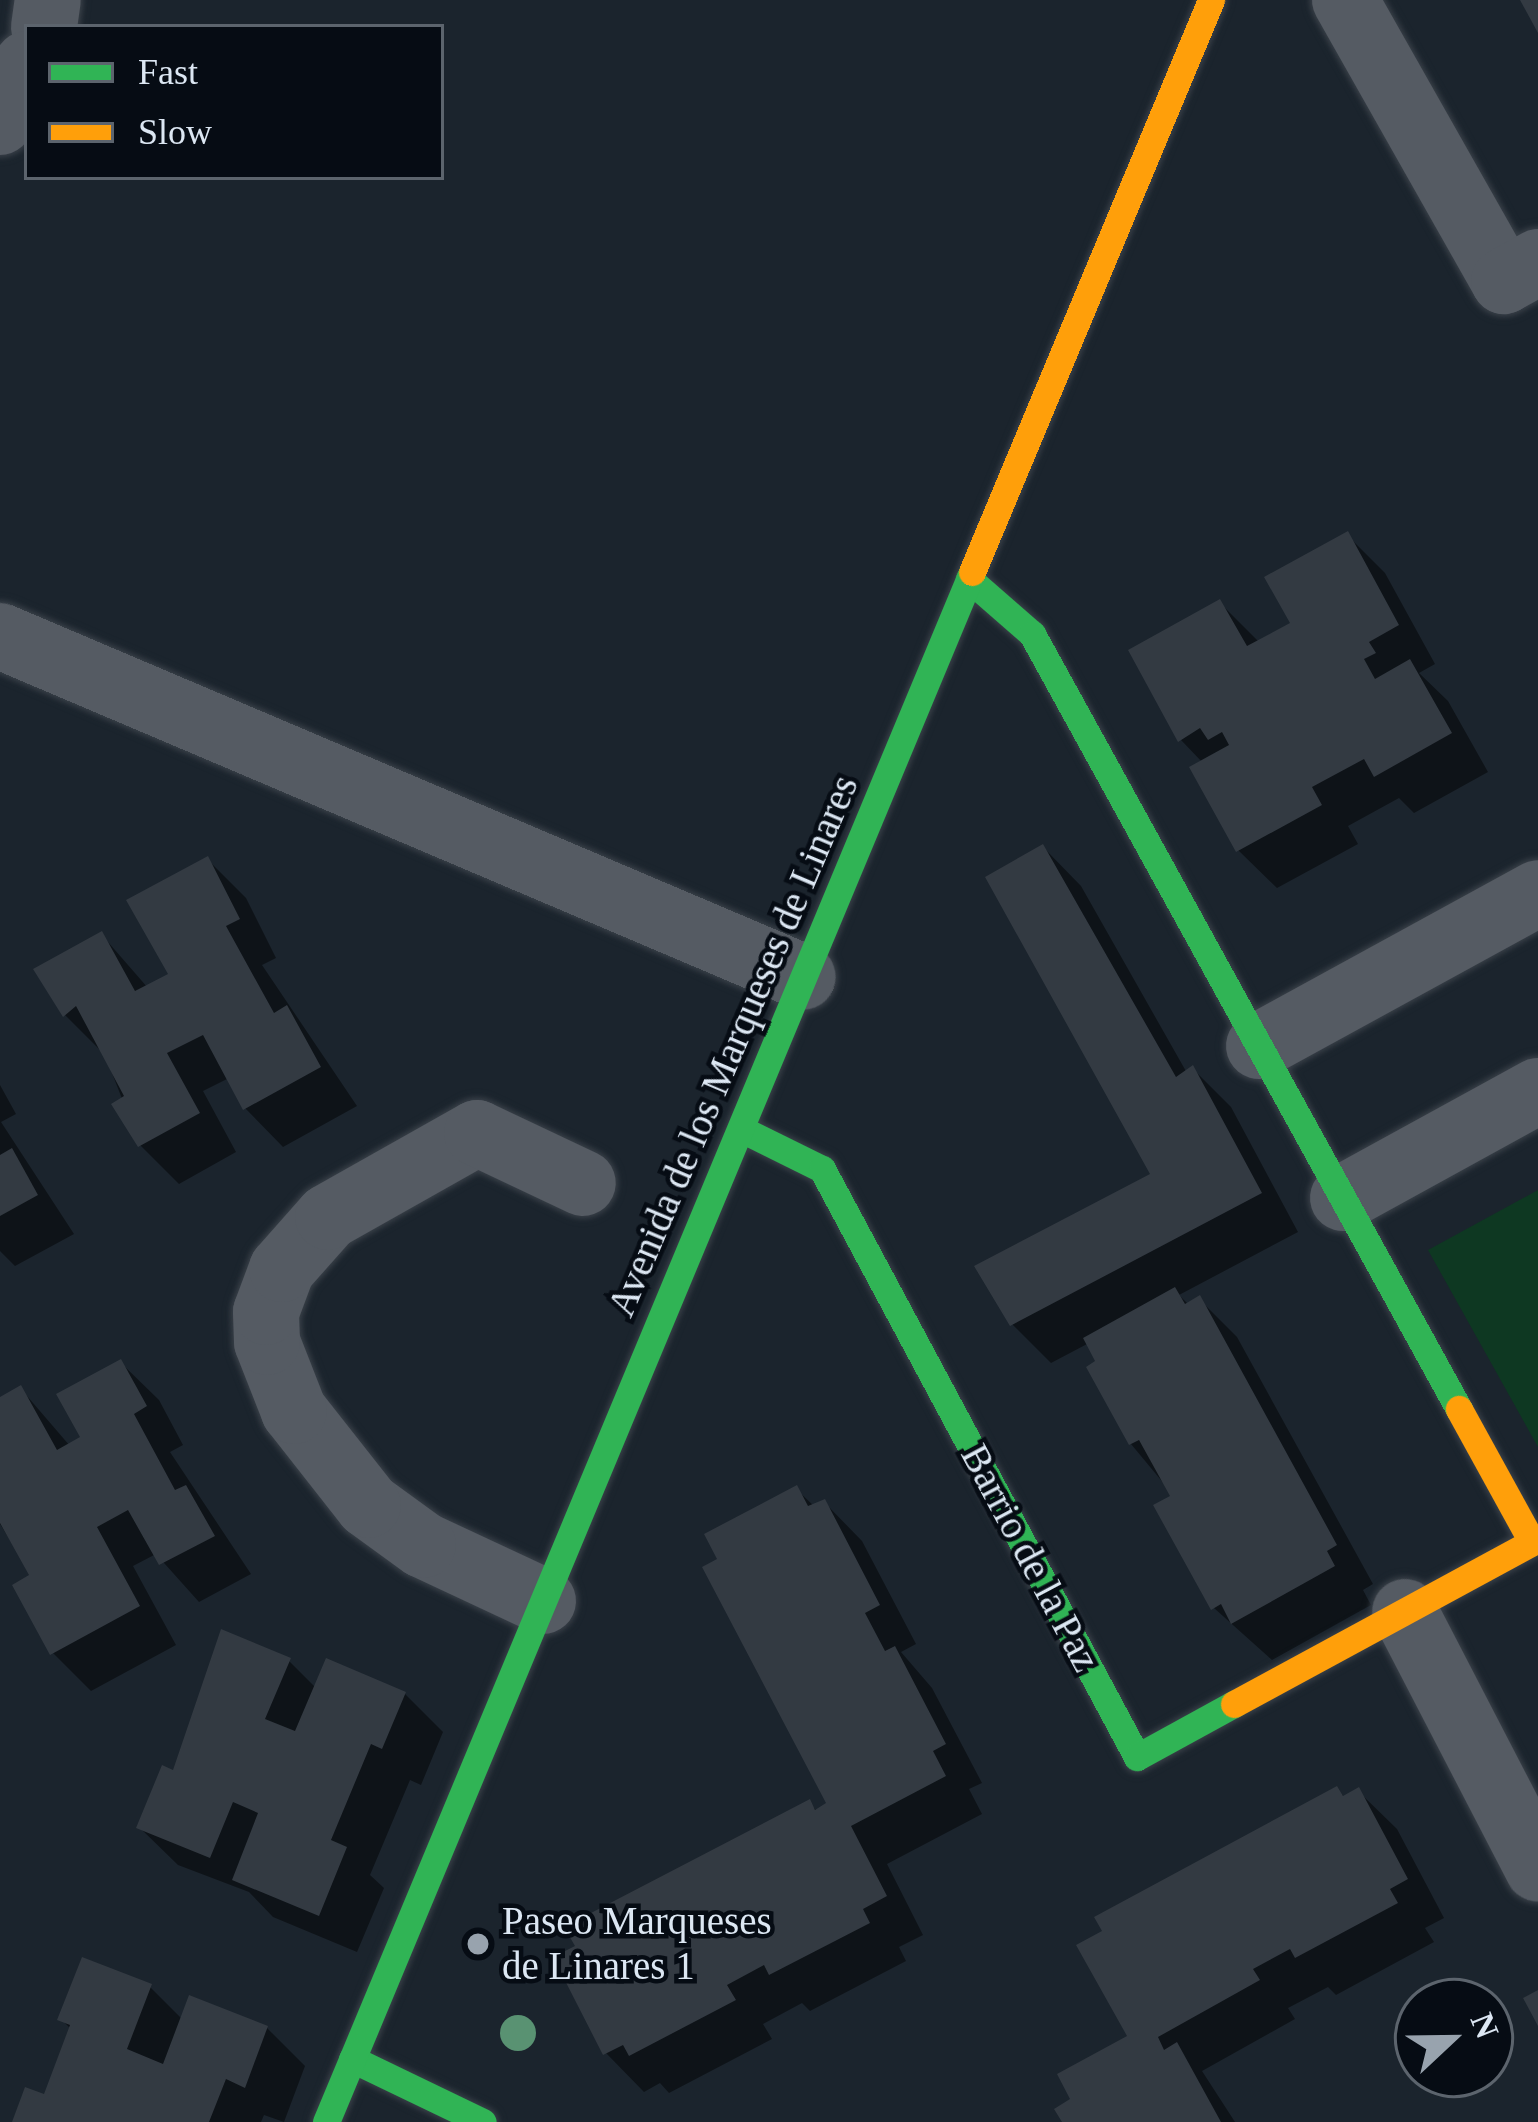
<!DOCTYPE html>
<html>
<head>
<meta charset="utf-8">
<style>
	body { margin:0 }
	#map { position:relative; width:1538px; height:2122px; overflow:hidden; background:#1b242d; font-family:Georgia,serif }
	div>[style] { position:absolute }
	.green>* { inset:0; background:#0e3822 }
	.shadow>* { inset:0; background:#0007 }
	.building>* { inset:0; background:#333a42 }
	.roads { filter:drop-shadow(0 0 3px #3a4149) drop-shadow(0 0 3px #3a4149) }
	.street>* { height:66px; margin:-33px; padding:0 33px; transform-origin:33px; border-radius:33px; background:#555b63 }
	.fast>* { height:27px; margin:-13.5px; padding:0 13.5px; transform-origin:13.5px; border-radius:13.5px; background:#30b455 }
	.slow>* { height:27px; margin:-13.5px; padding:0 13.5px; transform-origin:13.5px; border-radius:13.5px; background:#ff9f0a }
	.trees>* { width:36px; height:36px; margin:-18px; border-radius:50%; background:#599272 }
	.dots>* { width:33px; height:33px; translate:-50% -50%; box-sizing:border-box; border:6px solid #060c14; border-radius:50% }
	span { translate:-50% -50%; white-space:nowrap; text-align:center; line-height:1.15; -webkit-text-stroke:9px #060c14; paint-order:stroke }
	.street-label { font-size:39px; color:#dce7f3 }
	.poi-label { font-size:39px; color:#dce7f3 }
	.left { translate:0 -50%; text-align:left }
	.legend { position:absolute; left:24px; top:24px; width:420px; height:156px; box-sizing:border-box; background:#060c14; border:3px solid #5c646d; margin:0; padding:15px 21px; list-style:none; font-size:36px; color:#dce7f3 }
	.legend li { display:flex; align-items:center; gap:24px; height:60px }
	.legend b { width:60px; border:3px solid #5c646d }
	.north { position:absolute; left:1394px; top:1978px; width:120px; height:120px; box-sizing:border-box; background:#060c14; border:3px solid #5c646d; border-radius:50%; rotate:68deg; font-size:33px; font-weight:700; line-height:48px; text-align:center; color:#dce7f3 }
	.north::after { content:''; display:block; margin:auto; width:42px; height:54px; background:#98a3ae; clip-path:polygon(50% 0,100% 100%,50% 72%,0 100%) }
</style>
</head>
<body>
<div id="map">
	<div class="green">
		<i style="clip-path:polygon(1538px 1190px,1538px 1447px,1428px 1250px)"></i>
	</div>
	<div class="shadow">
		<i style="clip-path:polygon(1347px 535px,1385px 573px,1435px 664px,1419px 673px,1448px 701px,1488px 772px,1414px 813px,1399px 798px,1348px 826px,1358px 844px,1277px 888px,1238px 850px,1203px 763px,1181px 740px,1220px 603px,1260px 643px,1294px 624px)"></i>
		<i style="clip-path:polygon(1043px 847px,1081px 886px,1187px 1073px,1193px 1069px,1231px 1107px,1298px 1232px,1179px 1295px,1189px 1305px,1199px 1299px,1237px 1337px,1373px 1584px,1363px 1590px,1371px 1605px,1272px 1660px,1214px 1608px,1157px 1506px,1175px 1497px,1131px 1444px,1089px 1343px,1051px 1363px,1012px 1324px,1154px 1176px)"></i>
		<i style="clip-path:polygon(208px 860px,246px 898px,276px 958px,262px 965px,357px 1106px,283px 1147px,245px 1108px,229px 1078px,203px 1091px,236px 1152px,179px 1184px,140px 1145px,105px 1055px,65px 1015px,101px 934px,148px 988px,172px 976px)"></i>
		<i style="clip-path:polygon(0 1085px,16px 1114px,1px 1122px,74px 1234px,15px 1266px,0 1251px)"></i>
		<i style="clip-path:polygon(120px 1362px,159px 1400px,183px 1445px,170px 1452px,251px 1574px,199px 1602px,156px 1554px,133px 1566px,176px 1645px,91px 1691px,53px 1653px,33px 1577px,0 1524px,0 1401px,21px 1389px,70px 1446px,85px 1438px)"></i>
		<i style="clip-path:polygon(796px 1489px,815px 1507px,824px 1502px,862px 1541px,916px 1644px,901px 1652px,932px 1688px,982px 1783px,969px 1789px,982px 1814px,887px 1864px,923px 1935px,899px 1947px,906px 1961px,810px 2011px,802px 2003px,763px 2024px,772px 2039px,669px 2093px,660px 2083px,644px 2092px,606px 2053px,809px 1803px,818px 1812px,830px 1804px,721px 1560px)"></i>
		<i style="clip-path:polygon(289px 1661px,316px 1688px,405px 1694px,443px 1732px,421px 1785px,410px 1780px,370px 1875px,384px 1888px,357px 1952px,273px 1917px,249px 1892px,178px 1865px,139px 1827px,175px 1774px)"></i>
		<i style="clip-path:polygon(1337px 1789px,1345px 1798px,1358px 1791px,1397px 1829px,1444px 1918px,1425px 1928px,1434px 1942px,1336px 1995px,1328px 1987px,1288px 2008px,1295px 2019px,1202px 2071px,1235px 2122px,1065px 2122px,1074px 2100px)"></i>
		<i style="clip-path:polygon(150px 1987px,183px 2020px,267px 2028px,305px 2066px,284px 2122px,264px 2115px,261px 2122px,15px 2122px,46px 2098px,71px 2029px,61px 2019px)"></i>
	</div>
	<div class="building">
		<i style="clip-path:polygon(1520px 0,1538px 0,1538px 33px)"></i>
		<i style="clip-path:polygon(1348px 531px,1399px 625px,1369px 642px,1376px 653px,1364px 659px,1375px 679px,1410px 659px,1452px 733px,1374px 777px,1364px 759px,1312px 787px,1322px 805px,1236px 852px,1189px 767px,1229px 745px,1222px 732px,1208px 740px,1200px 728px,1178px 742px,1128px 650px,1220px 599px,1247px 646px,1290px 623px,1264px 577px)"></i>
		<i style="clip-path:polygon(1043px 844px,1176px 1077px,1193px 1065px,1262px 1193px,1010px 1326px,974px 1266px,1150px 1174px,985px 877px)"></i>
		<i style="clip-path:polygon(208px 856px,240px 919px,226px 926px,274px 1013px,287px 1005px,321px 1067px,243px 1110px,203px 1035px,167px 1053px,200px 1113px,138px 1147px,111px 1104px,124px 1096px,76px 1006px,63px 1017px,33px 969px,102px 931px,135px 991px,168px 974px,126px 900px)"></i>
		<i style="clip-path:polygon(12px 1148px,38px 1195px,0 1216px,0 1155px)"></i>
		<i style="clip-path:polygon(1175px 1287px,1185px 1304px,1200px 1295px,1337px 1545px,1327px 1551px,1335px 1566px,1231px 1624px,1221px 1604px,1211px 1610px,1153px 1505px,1170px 1496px,1139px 1440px,1129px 1445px,1086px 1367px,1095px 1361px,1083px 1338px)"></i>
		<i style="clip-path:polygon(121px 1359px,147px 1406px,134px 1414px,175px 1490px,186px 1485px,215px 1536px,159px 1565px,128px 1510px,97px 1527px,140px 1606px,50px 1655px,12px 1585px,29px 1575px,0 1523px,0 1397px,21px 1385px,57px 1450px,80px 1437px,56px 1394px)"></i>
		<i style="clip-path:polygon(797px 1485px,808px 1506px,825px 1499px,880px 1605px,865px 1613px,885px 1651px,895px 1646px,946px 1744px,933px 1751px,946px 1776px,851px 1826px,887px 1896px,863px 1909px,870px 1923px,769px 1975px,764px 1965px,727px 1985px,736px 2000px,629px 2056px,623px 2045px,603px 2055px,553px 1957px,575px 1946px,564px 1927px,810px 1799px,815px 1810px,826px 1803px,702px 1567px,717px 1559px,704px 1534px)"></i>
		<i style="clip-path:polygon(221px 1629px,291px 1658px,265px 1719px,295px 1731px,326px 1658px,406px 1692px,382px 1749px,371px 1744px,331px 1840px,347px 1847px,319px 1916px,232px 1880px,258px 1813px,233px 1802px,210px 1858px,136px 1828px,162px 1765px,173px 1770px)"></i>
		<i style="clip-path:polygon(1337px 1786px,1343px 1796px,1359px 1787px,1408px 1879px,1390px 1889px,1398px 1903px,1295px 1958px,1290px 1949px,1253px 1969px,1260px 1980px,1158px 2037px,1164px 2050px,1177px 2042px,1221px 2122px,1062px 2122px,1054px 2109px,1070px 2099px,1057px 2074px,1127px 2036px,1076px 1945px,1102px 1931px,1094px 1917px)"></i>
		<i style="clip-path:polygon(82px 1957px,152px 1984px,127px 2049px,163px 2064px,189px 1995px,268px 2026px,245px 2088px,226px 2079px,209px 2122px,12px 2122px,25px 2087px,44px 2094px,70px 2025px,57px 2020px)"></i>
		<i style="clip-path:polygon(1538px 1990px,1538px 2026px,1523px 1998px)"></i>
	</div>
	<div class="roads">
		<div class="street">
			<i style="left:1345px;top:0;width:323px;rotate:60.5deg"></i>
			<i style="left:1504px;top:281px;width:39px;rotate:-29deg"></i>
			<i style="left:44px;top:27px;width:27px;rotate:-82deg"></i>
			<i style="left:0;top:122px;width:64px;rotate:-65deg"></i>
			<i style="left:0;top:636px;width:872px;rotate:23.01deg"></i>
			<i style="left:1259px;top:1046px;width:318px;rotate:-28.7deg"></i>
			<i style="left:1343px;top:1198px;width:222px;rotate:-28.8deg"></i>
			<i style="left:543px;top:1601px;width:132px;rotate:-155deg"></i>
			<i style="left:423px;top:1545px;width:68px;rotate:-144deg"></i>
			<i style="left:368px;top:1505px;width:120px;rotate:-128.2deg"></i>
			<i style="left:294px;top:1411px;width:74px;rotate:-111.4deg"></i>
			<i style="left:267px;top:1342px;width:30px;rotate:-92deg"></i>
			<i style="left:266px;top:1312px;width:46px;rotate:-69.6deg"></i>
			<i style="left:282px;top:1269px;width:69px;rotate:-48.5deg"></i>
			<i style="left:328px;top:1217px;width:171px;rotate:-29.4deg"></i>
			<i style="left:477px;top:1133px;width:117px;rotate:25.3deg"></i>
			<i style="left:1405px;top:1612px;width:289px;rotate:62.6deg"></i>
		</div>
		<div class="fast">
			<i style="left:969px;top:579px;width:84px;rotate:41.1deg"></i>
			<i style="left:1032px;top:634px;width:885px;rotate:61.15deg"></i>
			<i style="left:741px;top:1129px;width:90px;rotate:26.3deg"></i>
			<i style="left:822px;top:1169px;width:667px;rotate:61.82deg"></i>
			<i style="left:1137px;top:1757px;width:111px;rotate:-28.7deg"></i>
			<i style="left:352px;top:2059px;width:145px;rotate:25.7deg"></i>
			<i style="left:326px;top:2122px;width:1679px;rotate:-67.37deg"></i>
		</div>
		<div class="slow">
			<i style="left:972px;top:572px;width:620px;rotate:-67.32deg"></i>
			<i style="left:1234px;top:1704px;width:339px;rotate:-28.5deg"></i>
			<i style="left:1532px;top:1542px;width:152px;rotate:-118.8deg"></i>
		</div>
	</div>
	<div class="trees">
		<i style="left:518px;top:2033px"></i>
	</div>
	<div class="dots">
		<i style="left:478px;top:1944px;background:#98a3ae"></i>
	</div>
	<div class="street-label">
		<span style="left:733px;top:1046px;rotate:-67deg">Avenida de los Marqueses de Linares</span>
		<span style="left:1030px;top:1558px;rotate:62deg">Barrio de la Paz</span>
	</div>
	<div class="poi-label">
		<span class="left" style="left:502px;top:1944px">Paseo Marqueses<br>de Linares 1</span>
	</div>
	<ul class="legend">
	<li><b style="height:15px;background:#30b455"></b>Fast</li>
	<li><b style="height:15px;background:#ff9f0a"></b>Slow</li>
	</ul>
	<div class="north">N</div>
</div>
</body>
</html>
